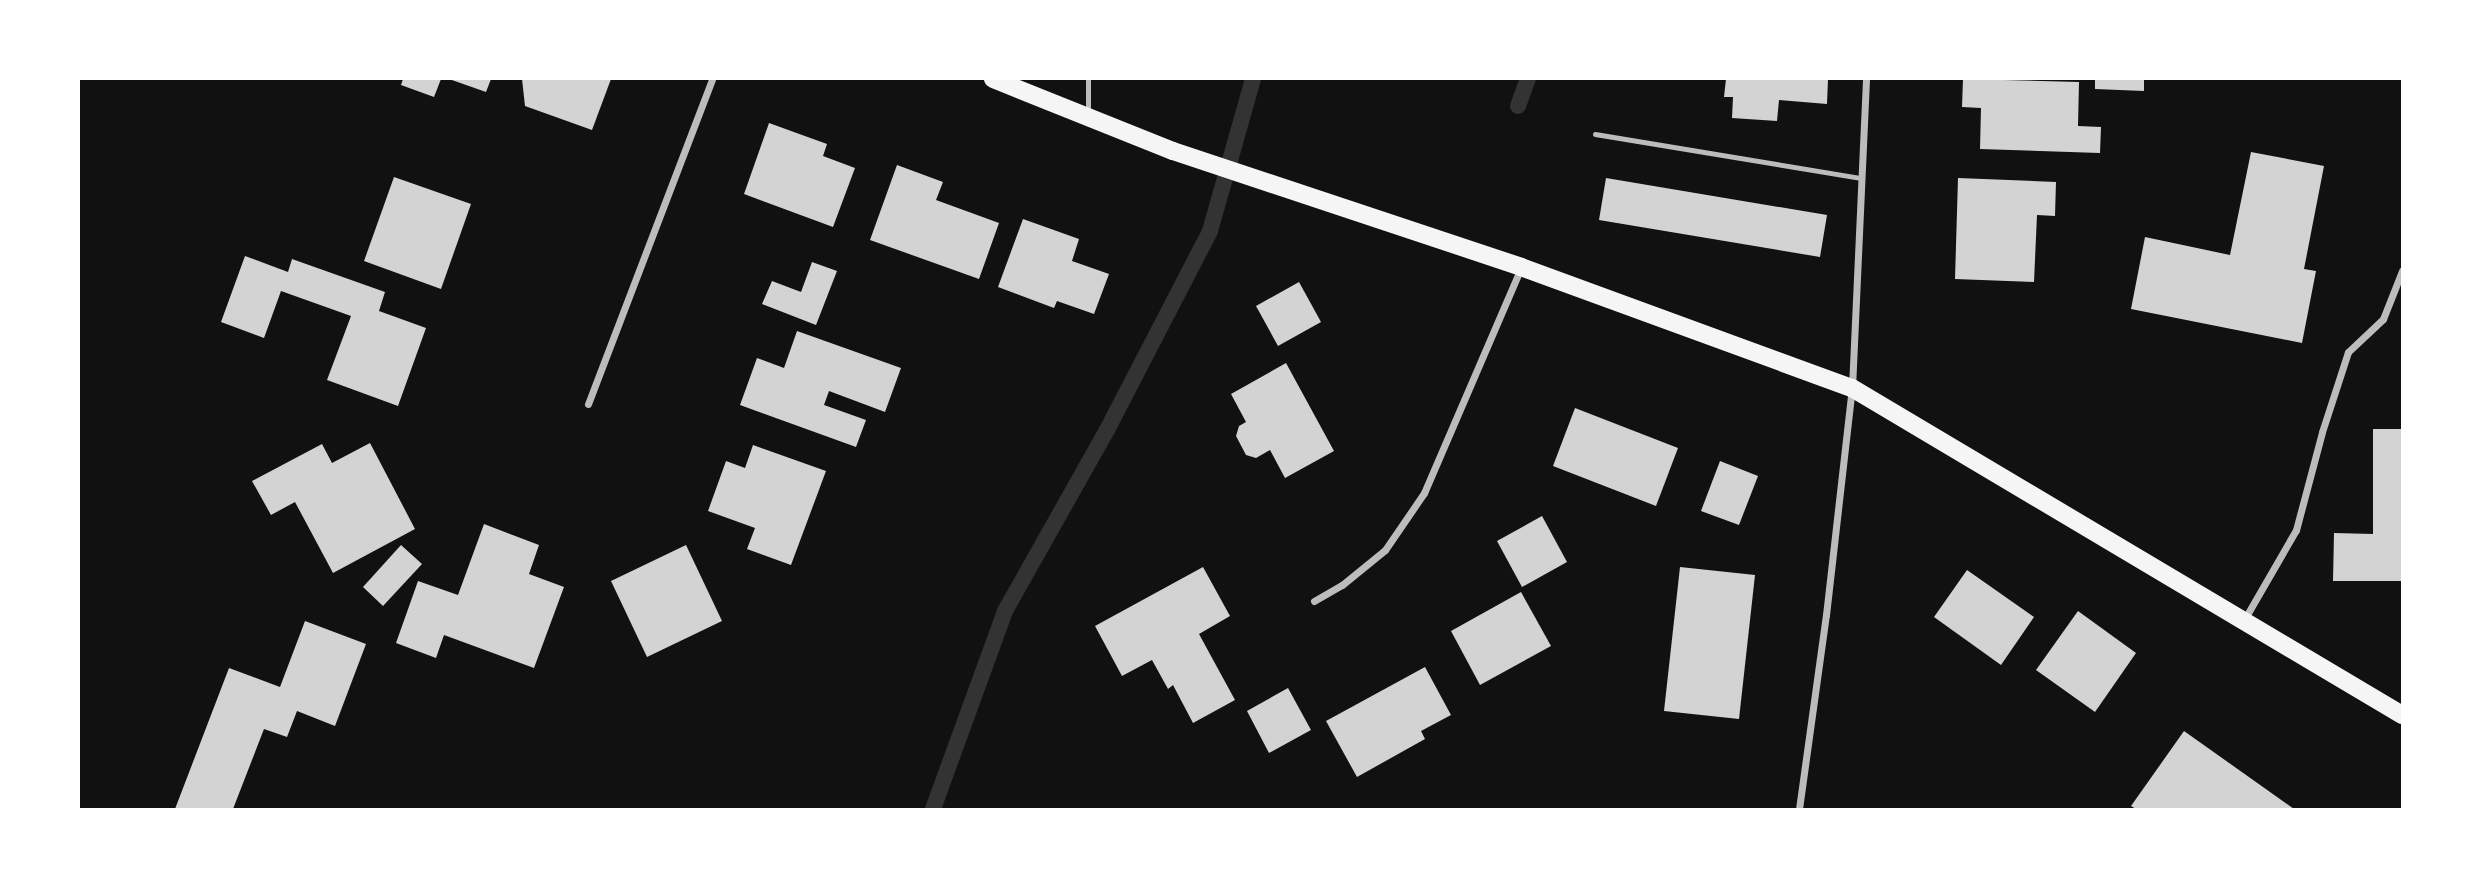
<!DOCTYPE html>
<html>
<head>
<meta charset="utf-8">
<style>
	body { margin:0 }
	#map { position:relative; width:2481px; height:888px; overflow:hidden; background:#111; font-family:Inter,sans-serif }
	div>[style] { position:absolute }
	.stream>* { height:16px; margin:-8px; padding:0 8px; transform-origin:8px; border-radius:8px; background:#333 }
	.building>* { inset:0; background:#d3d3d3 }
	.service>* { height:5px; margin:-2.5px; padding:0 2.5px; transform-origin:2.5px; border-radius:2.5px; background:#bcbcbc }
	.minor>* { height:7px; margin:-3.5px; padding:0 3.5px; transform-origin:3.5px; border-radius:3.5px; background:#bcbcbc }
	.primary>* { height:18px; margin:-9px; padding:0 9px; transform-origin:9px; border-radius:9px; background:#f5f5f5 }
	span { translate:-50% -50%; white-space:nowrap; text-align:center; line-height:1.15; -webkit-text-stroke:6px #fff; paint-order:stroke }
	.frame { position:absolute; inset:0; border:80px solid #fff; pointer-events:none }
</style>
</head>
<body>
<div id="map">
	<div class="stream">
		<i style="left:1518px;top:106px;width:29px;rotate:-70deg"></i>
		<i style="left:933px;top:809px;width:211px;rotate:-70deg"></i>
		<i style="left:1005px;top:611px;width:208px;rotate:-60.6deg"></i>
		<i style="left:1107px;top:430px;width:224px;rotate:-62.6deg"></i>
		<i style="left:1210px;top:231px;width:158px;rotate:-74.2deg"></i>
	</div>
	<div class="building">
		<i style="clip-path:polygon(403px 79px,441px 79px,434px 97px,401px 85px)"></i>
		<i style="clip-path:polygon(449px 79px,491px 79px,486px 92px)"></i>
		<i style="clip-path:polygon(522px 79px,611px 79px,592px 130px,525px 106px)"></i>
		<i style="clip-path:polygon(1726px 79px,1828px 79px,1827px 104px,1779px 100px,1777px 121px,1732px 118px,1733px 97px,1724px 97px)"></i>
		<i style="clip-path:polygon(1963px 79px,2079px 82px,2078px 126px,2101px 127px,2100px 153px,1980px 149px,1981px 108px,1962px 107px)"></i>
		<i style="clip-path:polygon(2095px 79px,2144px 79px,2144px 91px,2095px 89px)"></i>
		<i style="clip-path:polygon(769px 123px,827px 144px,823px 156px,855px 168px,833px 227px,744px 194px)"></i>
		<i style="clip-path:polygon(2251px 152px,2324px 166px,2304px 269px,2316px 271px,2302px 343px,2131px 309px,2145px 237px,2230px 255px)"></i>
		<i style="clip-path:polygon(897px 165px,943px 182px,936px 200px,999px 223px,979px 279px,870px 240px)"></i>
		<i style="clip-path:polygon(394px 177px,471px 204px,441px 289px,364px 261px)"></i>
		<i style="clip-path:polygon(1606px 178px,1827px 215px,1820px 257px,1599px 220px)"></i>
		<i style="clip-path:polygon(1958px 178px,2056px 182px,2055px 216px,2037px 215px,2034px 282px,1955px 279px)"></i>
		<i style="clip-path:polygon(1023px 219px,1079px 239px,1072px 261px,1109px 274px,1094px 314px,1057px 301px,1054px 308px,998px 287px)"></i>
		<i style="clip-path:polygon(245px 256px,288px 272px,292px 259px,385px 292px,379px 311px,426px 328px,398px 406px,327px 380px,351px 316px,281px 291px,264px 338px,221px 322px)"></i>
		<i style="clip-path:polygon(812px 262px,837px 271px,816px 325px,762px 304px,772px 281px,801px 292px)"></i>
		<i style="clip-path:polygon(1299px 282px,1321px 322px,1278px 346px,1256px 306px)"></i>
		<i style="clip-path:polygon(797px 331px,901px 368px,885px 412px,829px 391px,824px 405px,866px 420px,856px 447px,740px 405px,757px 358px,784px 368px)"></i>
		<i style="clip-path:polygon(1286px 363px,1334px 451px,1285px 478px,1270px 450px,1256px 458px,1246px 455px,1236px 436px,1239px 426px,1246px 422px,1231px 394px)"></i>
		<i style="clip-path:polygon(1575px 408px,1678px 448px,1656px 506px,1553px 466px)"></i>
		<i style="clip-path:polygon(2373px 429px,2402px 429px,2402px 581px,2333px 581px,2334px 533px,2373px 534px)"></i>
		<i style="clip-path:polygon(370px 443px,415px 529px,333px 573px,295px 502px,271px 515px,252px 481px,322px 444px,332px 463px)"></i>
		<i style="clip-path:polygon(753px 445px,826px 471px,791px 565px,747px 549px,755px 528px,708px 511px,726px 461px,745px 468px)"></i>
		<i style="clip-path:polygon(1720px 461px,1758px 476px,1739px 525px,1701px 511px)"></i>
		<i style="clip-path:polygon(1542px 516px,1567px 562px,1522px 587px,1497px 541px)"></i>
		<i style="clip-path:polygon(484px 524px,539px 545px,529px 574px,564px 587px,534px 668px,444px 635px,436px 658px,396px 643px,418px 581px,458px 595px)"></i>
		<i style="clip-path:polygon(401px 545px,422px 564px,383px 606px,363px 587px)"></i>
		<i style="clip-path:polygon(686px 545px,722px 621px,647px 657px,611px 581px)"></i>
		<i style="clip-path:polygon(1203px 567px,1230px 616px,1199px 634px,1235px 700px,1193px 723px,1173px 685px,1168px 689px,1152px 660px,1122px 676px,1095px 626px)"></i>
		<i style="clip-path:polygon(1680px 567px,1755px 575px,1739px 719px,1664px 711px)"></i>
		<i style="clip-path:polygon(1967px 570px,2034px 617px,2001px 665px,1934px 617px)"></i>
		<i style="clip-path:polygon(1521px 592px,1551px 646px,1480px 685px,1451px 631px)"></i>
		<i style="clip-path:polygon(2078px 611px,2136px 653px,2095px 712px,2036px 670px)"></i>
		<i style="clip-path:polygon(305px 621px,366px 644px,335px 726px,297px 711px,287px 737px,264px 729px,233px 809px,175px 809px,229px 668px,280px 687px)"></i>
		<i style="clip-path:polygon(1425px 667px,1451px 715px,1421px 731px,1425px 739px,1357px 777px,1326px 721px)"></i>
		<i style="clip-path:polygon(1288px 688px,1311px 730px,1269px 753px,1247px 711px)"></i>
		<i style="clip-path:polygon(2184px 731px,2294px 809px,2136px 809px,2131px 806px)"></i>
	</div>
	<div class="service">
		<i style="left:1088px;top:79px;width:35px;rotate:90deg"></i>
		<i style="left:1595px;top:134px;width:270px;rotate:9.4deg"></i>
	</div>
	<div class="minor">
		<i style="left:588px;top:404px;width:348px;rotate:-69.1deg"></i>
		<i style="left:1314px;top:601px;width:32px;rotate:-30deg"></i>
		<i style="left:1342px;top:585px;width:55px;rotate:-39.1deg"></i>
		<i style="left:1385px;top:550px;width:69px;rotate:-55.6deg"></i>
		<i style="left:1424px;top:493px;width:245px;rotate:-66.7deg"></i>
		<i style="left:2244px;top:620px;width:104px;rotate:-60deg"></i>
		<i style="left:2296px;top:530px;width:101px;rotate:-75.1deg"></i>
		<i style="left:2322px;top:432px;width:84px;rotate:-72deg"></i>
		<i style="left:2348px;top:352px;width:48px;rotate:-43.3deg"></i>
		<i style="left:2383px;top:319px;width:52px;rotate:-68.4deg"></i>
		<i style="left:1799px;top:809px;width:196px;rotate:-82.1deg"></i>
		<i style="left:1826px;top:615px;width:228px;rotate:-83.5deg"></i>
		<i style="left:1852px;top:388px;width:309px;rotate:-87.4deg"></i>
	</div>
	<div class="primary">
		<i style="left:993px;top:79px;width:194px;rotate:21.8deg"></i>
		<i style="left:1173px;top:151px;width:367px;rotate:18.4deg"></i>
		<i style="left:1521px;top:267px;width:352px;rotate:20.1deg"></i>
		<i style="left:1852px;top:388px;width:640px;rotate:30.73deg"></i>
	</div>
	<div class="frame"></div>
</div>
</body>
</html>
